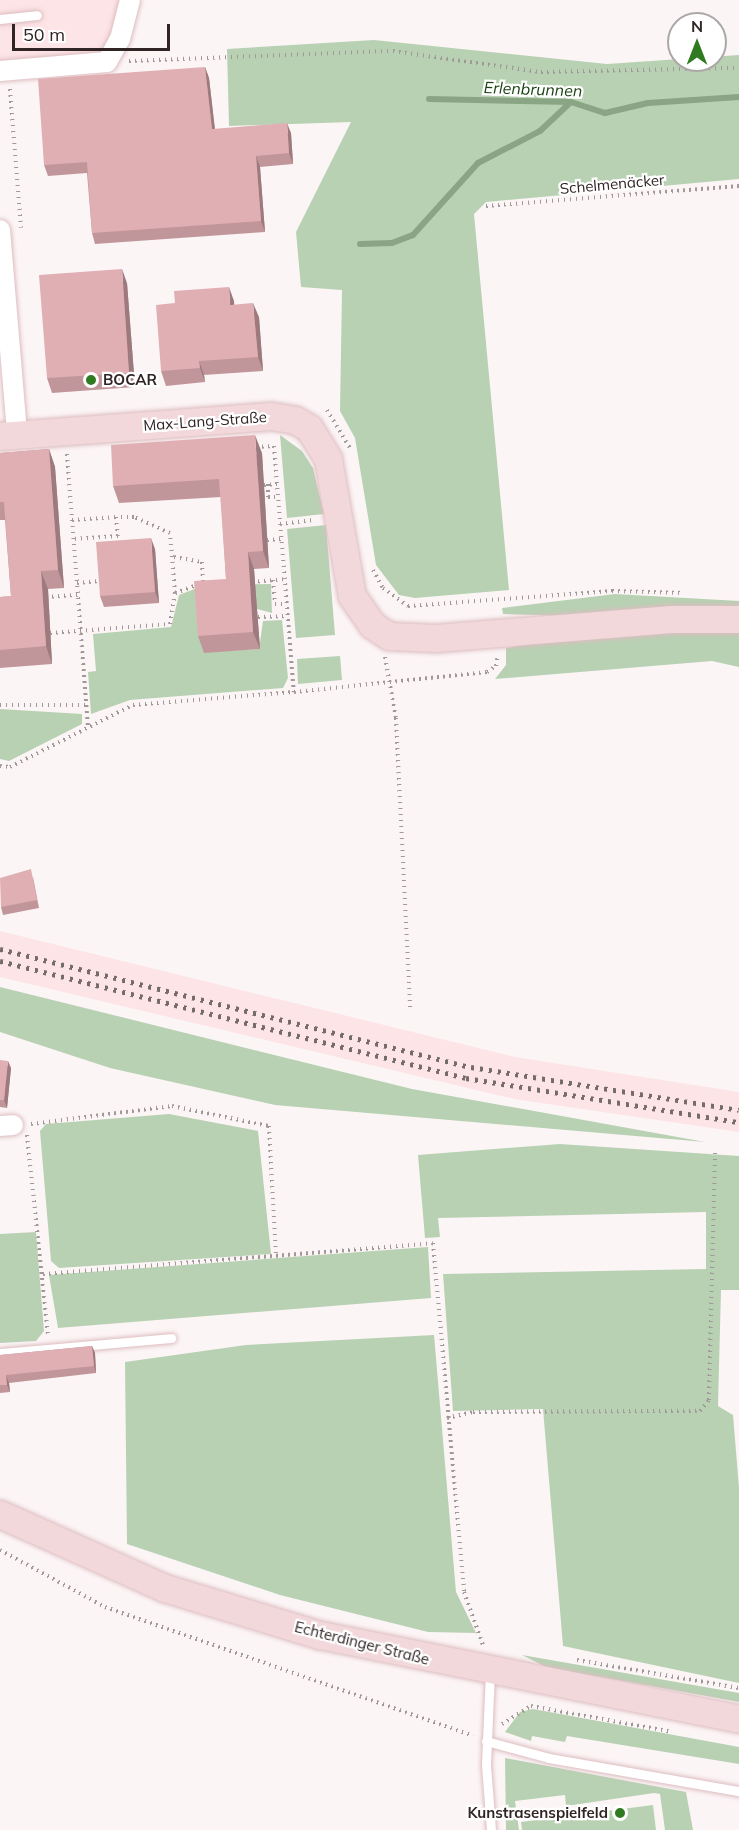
<!DOCTYPE html>
<html>
<head>
<meta charset="utf-8">
<style>
	body { margin:0 }
	#map { position:relative; width:739px; height:1830px; overflow:hidden; background:#fcf5f6; font-family:Mulish,sans-serif }
	div>[style] { position:absolute }
	.built>* { inset:0; background:#fde4e6 }
	.green>* { inset:0; background:#b8d1b3 }
	.stream>* { height:6px; margin:-3px; padding:0 3px; transform-origin:3px; border-radius:3px; background:#89a583 }
	.path>* { height:4px; margin-top:-2px; transform-origin:0; background:repeating-linear-gradient(90deg,#a19899 0 1.5px,transparent 0 6px) }
	.roads { filter:drop-shadow(0 0 2px #ddbdc0) drop-shadow(0 0 2px #ddbdc0) }
	.service>* { height:9px; margin:-4.5px; padding:0 4.5px; transform-origin:4.5px; border-radius:4.5px; background:#fff }
	.minor>* { height:20px; margin:-10px; padding:0 10px; transform-origin:10px; border-radius:10px; background:#fff }
	.secondary>* { height:27px; margin:-13.5px; padding:0 13.5px; transform-origin:13.5px; border-radius:13.5px; background:#f2d7db }
	.rail>* { height:4.5px; margin-top:-2.25px; transform-origin:0; background:repeating-linear-gradient(90deg,#766b6c 0 3px,transparent 0 9px) }
	.wall>* { inset:0; background:#c1969b }
	.shaded-wall>* { inset:0; background:#9d7a7e }
	.building>* { inset:0; background:#e0afb4 }
	.dots>* { width:16px; height:16px; translate:-50% -50%; box-sizing:border-box; border:3px solid #fff; border-radius:50% }
	span { translate:-50% -50%; white-space:nowrap; text-align:center; line-height:1.15; -webkit-text-stroke:4.5px #fff; paint-order:stroke }
	.street-label { font-size:15px; color:#302425 }
	.poi-label { font-size:15px; color:#302425; font-weight:700 }
	.left { translate:0 -50%; text-align:left }
	.right { translate:-100% -50%; text-align:right }
	.water-label { font-size:16px; color:#1b4314; font-style:italic }
	.north { position:absolute; left:667px; top:12px; width:60px; height:60px; box-sizing:border-box; background:#fff; border:2px solid #aca7a8; border-radius:50%; rotate:0deg; font-size:16px; font-weight:700; line-height:24px; text-align:center; color:#302425 }
	.north::after { content:''; display:block; margin:auto; width:21px; height:27px; background:#307b21; clip-path:polygon(50% 0,100% 100%,50% 72%,0 100%) }
	.scale { position:absolute; left:12px; top:24px; width:158px; height:27px; box-sizing:border-box; border:3px solid #302425; border-top:0; padding-left:8px; font-size:18px; line-height:21px; white-space:nowrap; color:#302425; -webkit-text-stroke:4px #fff; paint-order:stroke }
</style>
</head>
<body>
<div id="map">
	<div class="built">
		<i style="clip-path:polygon(0 0,130px 0,115px 51px,0 71px)"></i>
		<i style="clip-path:polygon(0 931px,515px 1057px,739px 1092px,739px 1132px,514px 1099px,0 977px)"></i>
	</div>
	<div class="green">
		<i style="clip-path:polygon(374px 40px,607px 64px,739px 55px,739px 179px,486px 202px,474px 214px,509px 590px,415px 598px,399px 595px,376px 565px,355px 438px,340px 411px,342px 290px,301px 287px,296px 232px,351px 122px,229px 126px,227px 49px)"></i>
		<i style="clip-path:polygon(280px 435px,302px 451px,313px 468px,324px 514px,287px 518px)"></i>
		<i style="clip-path:polygon(326px 525px,335px 635px,296px 638px,287px 529px)"></i>
		<i style="clip-path:polygon(271px 584px,272px 613px,257px 609px,204px 652px,259px 649px,263px 621px,282px 620px,288px 678px,283px 688px,130px 700px,91px 714px,88px 672px,96px 671px,93px 634px,171px 627px,179px 595px,205px 585px)"></i>
		<i style="clip-path:polygon(615px 594px,739px 601px,739px 607px,572px 616px,503px 614px,502px 608px)"></i>
		<i style="clip-path:polygon(696px 627px,739px 630px,739px 667px,712px 661px,495px 679px,506px 665px,506px 648px,571px 637px)"></i>
		<i style="clip-path:polygon(340px 656px,342px 680px,298px 684px,297px 659px)"></i>
		<i style="clip-path:polygon(0 709px,82px 714px,82px 724px,9px 761px,0 759px)"></i>
		<i style="clip-path:polygon(0 987px,412px 1089px,705px 1142px,275px 1105px,110px 1068px,0 1032px)"></i>
		<i style="clip-path:polygon(169px 1114px,258px 1131px,271px 1254px,59px 1268px,51px 1261px,40px 1131px,46px 1124px)"></i>
		<i style="clip-path:polygon(560px 1144px,739px 1156px,739px 1290px,721px 1290px,718px 1406px,733px 1415px,739px 1488px,739px 1683px,563px 1646px,543px 1409px,453px 1411px,443px 1274px,706px 1269px,706px 1212px,438px 1218px,440px 1237px,425px 1238px,418px 1155px)"></i>
		<i style="clip-path:polygon(36px 1232px,44px 1331px,36px 1341px,0 1343px,0 1234px)"></i>
		<i style="clip-path:polygon(428px 1247px,431px 1298px,58px 1328px,49px 1275px)"></i>
		<i style="clip-path:polygon(434px 1335px,456px 1592px,476px 1633px,428px 1632px,280px 1595px,127px 1544px,125px 1362px,246px 1345px)"></i>
		<i style="clip-path:polygon(522px 1655px,739px 1693px,739px 1702px,546px 1667px)"></i>
		<i style="clip-path:polygon(533px 1709px,739px 1747px,739px 1764px,567px 1736px,565px 1742px,532px 1736px,531px 1741px,505px 1732px,520px 1712px)"></i>
		<i style="clip-path:polygon(505px 1758px,686px 1792px,693px 1830px,665px 1830px,660px 1794px,654px 1793px,566px 1806px,565px 1795px,515px 1801px,519px 1830px,506px 1830px)"></i>
		<i style="clip-path:polygon(653px 1805px,656px 1830px,522px 1830px,521px 1822px)"></i>
	</div>
	<div class="stream">
		<i style="left:429px;top:99px;width:142px;rotate:1.2deg"></i>
		<i style="left:571px;top:102px;width:36px;rotate:18deg"></i>
		<i style="left:605px;top:113px;width:44px;rotate:-13.1deg"></i>
		<i style="left:648px;top:103px;width:91px;rotate:-3.8deg"></i>
		<i style="left:360px;top:244px;width:32px;rotate:-2deg"></i>
		<i style="left:392px;top:243px;width:22px;rotate:-21deg"></i>
		<i style="left:413px;top:235px;width:97px;rotate:-47.9deg"></i>
		<i style="left:478px;top:163px;width:70px;rotate:-27.3deg"></i>
		<i style="left:540px;top:131px;width:42px;rotate:-43.1deg"></i>
	</div>
	<div class="path">
		<i style="left:129px;top:61px;width:264px;rotate:-2.2deg"></i>
		<i style="left:393px;top:51px;width:149px;rotate:8.1deg"></i>
		<i style="left:541px;top:72px;width:198px;rotate:-1.2deg"></i>
		<i style="left:10px;top:89px;width:139px;rotate:85.5deg"></i>
		<i style="left:486px;top:206px;width:254px;rotate:-4.5deg"></i>
		<i style="left:327px;top:410px;width:44px;rotate:58.8deg"></i>
		<i style="left:256px;top:447px;width:18px;rotate:-3deg"></i>
		<i style="left:274px;top:446px;width:247px;rotate:85.4deg"></i>
		<i style="left:294px;top:692px;width:194px;rotate:-5.9deg"></i>
		<i style="left:487px;top:672px;width:11px;rotate:-34deg"></i>
		<i style="left:496px;top:666px;width:11px;rotate:-80deg"></i>
		<i style="left:67px;top:454px;width:273px;rotate:85.6deg"></i>
		<i style="left:268px;top:484px;width:13px;rotate:90deg"></i>
		<i style="left:268px;top:497px;width:10px"></i>
		<i style="left:264px;top:485px;width:13px;rotate:-4deg"></i>
		<i style="left:72px;top:520px;width:44px;rotate:-3.9deg"></i>
		<i style="left:116px;top:517px;width:19px;rotate:84deg"></i>
		<i style="left:118px;top:536px;width:45px;rotate:176.2deg"></i>
		<i style="left:280px;top:524px;width:35px;rotate:-7deg"></i>
		<i style="left:267px;top:540px;width:14px;rotate:-4deg"></i>
		<i style="left:174px;top:557px;width:28px;rotate:10deg"></i>
		<i style="left:202px;top:562px;width:20px;rotate:87deg"></i>
		<i style="left:373px;top:570px;width:21px;rotate:61deg"></i>
		<i style="left:383px;top:588px;width:31px;rotate:36deg"></i>
		<i style="left:408px;top:606px;width:205px;rotate:-4.2deg"></i>
		<i style="left:612px;top:591px;width:72px;rotate:1.6deg"></i>
		<i style="left:273px;top:580px;width:24px;rotate:85deg"></i>
		<i style="left:275px;top:604px;width:12px"></i>
		<i style="left:252px;top:582px;width:33px;rotate:-5deg"></i>
		<i style="left:77px;top:583px;width:25px;rotate:-5deg"></i>
		<i style="left:175px;top:593px;width:23px;rotate:-20deg"></i>
		<i style="left:46px;top:597px;width:32px;rotate:-4deg"></i>
		<i style="left:258px;top:617px;width:30px;rotate:-2deg"></i>
		<i style="left:50px;top:633px;width:120px;rotate:-4.3deg"></i>
		<i style="left:170px;top:624px;width:31px;rotate:-81deg"></i>
		<i style="left:175px;top:593px;width:60px;rotate:-94.8deg"></i>
		<i style="left:170px;top:533px;width:39px;rotate:-156deg"></i>
		<i style="left:134px;top:517px;width:18px;rotate:180deg"></i>
		<i style="left:385px;top:657px;width:62px;rotate:79.8deg"></i>
		<i style="left:396px;top:718px;width:291px;rotate:87.2deg"></i>
		<i style="left:0;top:705px;width:87px"></i>
		<i style="left:0;top:766px;width:10px;rotate:6deg"></i>
		<i style="left:10px;top:767px;width:138px;rotate:-26.8deg"></i>
		<i style="left:133px;top:705px;width:162px;rotate:-4.6deg"></i>
		<i style="left:31px;top:1124px;width:142px;rotate:-7.3deg"></i>
		<i style="left:172px;top:1106px;width:99px;rotate:11.7deg"></i>
		<i style="left:269px;top:1126px;width:130px;rotate:86.9deg"></i>
		<i style="left:27px;top:1135px;width:202px;rotate:84deg"></i>
		<i style="left:43px;top:1274px;width:391px;rotate:-4.5deg"></i>
		<i style="left:433px;top:1243px;width:350px;rotate:84.9deg"></i>
		<i style="left:464px;top:1592px;width:56px;rotate:70.3deg"></i>
		<i style="left:447px;top:1418px;width:27px;rotate:-13deg"></i>
		<i style="left:473px;top:1412px;width:227px;rotate:-0.3deg"></i>
		<i style="left:700px;top:1411px;width:14px;rotate:-51deg"></i>
		<i style="left:709px;top:1400px;width:247px;rotate:-88.6deg"></i>
		<i style="left:0;top:1550px;width:119px;rotate:28.5deg"></i>
		<i style="left:105px;top:1607px;width:390px;rotate:19.3deg"></i>
		<i style="left:577px;top:1660px;width:164px;rotate:9.8deg"></i>
		<i style="left:502px;top:1724px;width:34px;rotate:-32deg"></i>
		<i style="left:531px;top:1706px;width:143px;rotate:10.4deg"></i>
	</div>
	<div class="roads">
		<div class="service">
			<i style="left:0;top:19px;width:37px;rotate:-6deg"></i>
			<i style="left:0;top:1353px;width:172px;rotate:-5deg"></i>
			<i style="left:490px;top:1672px;width:93px;rotate:92.5deg"></i>
			<i style="left:486px;top:1765px;width:65px;rotate:85.6deg"></i>
			<i style="left:486px;top:1741px;width:65px;rotate:15.1deg"></i>
			<i style="left:549px;top:1758px;width:193px;rotate:9.9deg"></i>
		</div>
		<div class="minor">
			<i style="left:0;top:71px;width:107px;rotate:-4.8deg"></i>
			<i style="left:107px;top:62px;width:26px;rotate:-61deg"></i>
			<i style="left:120px;top:39px;width:40px;rotate:-75.6deg"></i>
			<i style="left:0;top:230px;width:205px;rotate:85.2deg"></i>
			<i style="left:0;top:1126px;width:13px;rotate:-4deg"></i>
		</div>
		<div class="secondary">
			<i style="left:0;top:436px;width:272px;rotate:-4.2deg"></i>
			<i style="left:271px;top:416px;width:24px;rotate:9deg"></i>
			<i style="left:295px;top:420px;width:16px;rotate:30deg"></i>
			<i style="left:309px;top:428px;width:36px;rotate:58deg"></i>
			<i style="left:328px;top:459px;width:139px;rotate:80.1deg"></i>
			<i style="left:352px;top:596px;width:35px;rotate:55deg"></i>
			<i style="left:372px;top:625px;width:20px;rotate:33deg"></i>
			<i style="left:389px;top:636px;width:47px;rotate:2.4deg"></i>
			<i style="left:436px;top:638px;width:236px;rotate:-4.6deg"></i>
			<i style="left:671px;top:619px;width:68px"></i>
			<i style="left:0;top:1514px;width:181px;rotate:24.2deg"></i>
			<i style="left:165px;top:1588px;width:162px;rotate:16.9deg"></i>
			<i style="left:320px;top:1635px;width:427px;rotate:11.3deg"></i>
		</div>
	</div>
	<div class="rail">
		<i style="left:0;top:949px;width:486px;rotate:14.1deg"></i>
		<i style="left:471px;top:1067px;width:271px;rotate:9.1deg"></i>
		<i style="left:0;top:961px;width:480px;rotate:14.1deg"></i>
		<i style="left:466px;top:1078px;width:277px;rotate:9.2deg"></i>
	</div>
	<div class="wall">
		<i style="clip-path:polygon(205px 67px,209px 78px,215px 129px,291px 133px,293px 164px,260px 167px,265px 232px,95px 244px,92px 233px,87px 173px,48px 176px,44px 165px)"></i>
		<i style="clip-path:polygon(127px 283px,135px 387px,52px 393px,47px 378px)"></i>
		<i style="clip-path:polygon(234px 301px,234px 305px,259px 317px,263px 371px,204px 375px,205px 382px,166px 386px,161px 371px)"></i>
		<i style="clip-path:polygon(49px 449px,55px 467px,64px 588px,48px 589px,52px 664px,0 668px,0 597px,11px 596px,5px 520px,0 520px,0 453px)"></i>
		<i style="clip-path:polygon(262px 453px,269px 568px,254px 569px,260px 649px,204px 653px,198px 636px,226px 579px,221px 497px,119px 503px,113px 486px)"></i>
		<i style="clip-path:polygon(155px 549px,159px 603px,104px 607px,100px 596px)"></i>
		<i style="clip-path:polygon(33px 877px,39px 908px,3px 915px,1px 907px)"></i>
		<i style="clip-path:polygon(0 1060px,11px 1068px,7px 1108px,0 1107px)"></i>
		<i style="clip-path:polygon(92px 1346px,95px 1353px,96px 1373px,9px 1383px,10px 1392px,0 1393px,0 1355px)"></i>
	</div>
	<div class="shaded-wall">
		<i style="clip-path:polygon(205px 67px,209px 78px,216px 140px,212px 129px)"></i>
		<i style="clip-path:polygon(287px 123px,291px 133px,293px 164px,289px 153px)"></i>
		<i style="clip-path:polygon(256px 156px,260px 167px,265px 232px,261px 221px)"></i>
		<i style="clip-path:polygon(122px 269px,127px 283px,135px 387px,129px 373px)"></i>
		<i style="clip-path:polygon(229px 287px,234px 301px,235px 319px,230px 305px)"></i>
		<i style="clip-path:polygon(253px 303px,259px 317px,263px 371px,258px 357px)"></i>
		<i style="clip-path:polygon(199px 361px,204px 375px,205px 382px,200px 368px)"></i>
		<i style="clip-path:polygon(255px 435px,262px 453px,269px 568px,263px 551px)"></i>
		<i style="clip-path:polygon(49px 449px,55px 467px,64px 588px,58px 570px)"></i>
		<i style="clip-path:polygon(151px 538px,155px 549px,159px 603px,155px 592px)"></i>
		<i style="clip-path:polygon(248px 552px,254px 569px,260px 649px,253px 632px)"></i>
		<i style="clip-path:polygon(41px 571px,48px 589px,52px 664px,46px 646px)"></i>
		<i style="clip-path:polygon(8px 1061px,11px 1068px,7px 1108px,4px 1100px)"></i>
		<i style="clip-path:polygon(92px 1346px,95px 1353px,96px 1373px,94px 1366px)"></i>
		<i style="clip-path:polygon(6px 1375px,9px 1383px,10px 1392px,7px 1385px)"></i>
	</div>
	<div class="building">
		<i style="clip-path:polygon(205px 67px,212px 129px,287px 123px,289px 153px,256px 156px,261px 221px,92px 233px,87px 162px,44px 165px,38px 79px)"></i>
		<i style="clip-path:polygon(122px 269px,129px 373px,47px 378px,39px 275px)"></i>
		<i style="clip-path:polygon(229px 287px,230px 305px,253px 303px,258px 357px,199px 361px,200px 368px,161px 371px,156px 305px,175px 303px,174px 291px)"></i>
		<i style="clip-path:polygon(255px 435px,263px 551px,248px 552px,253px 632px,198px 636px,194px 581px,226px 579px,219px 479px,113px 486px,111px 445px)"></i>
		<i style="clip-path:polygon(49px 449px,58px 570px,41px 571px,46px 646px,0 650px,0 597px,11px 596px,4px 502px,0 502px,0 453px)"></i>
		<i style="clip-path:polygon(151px 538px,155px 592px,100px 596px,96px 542px)"></i>
		<i style="clip-path:polygon(31px 869px,37px 900px,1px 907px,0 878px)"></i>
		<i style="clip-path:polygon(0 1060px,8px 1061px,4px 1100px,0 1100px)"></i>
		<i style="clip-path:polygon(92px 1346px,94px 1366px,6px 1375px,7px 1385px,0 1385px,0 1355px)"></i>
	</div>
	<div class="dots">
		<i style="left:91px;top:380px;background:#307b21"></i>
		<i style="left:620px;top:1813px;background:#307b21"></i>
	</div>
	<div class="street-label">
		<span style="left:612px;top:184px;rotate:-5deg">Schelmenäcker</span>
		<span style="left:205px;top:421px;rotate:-4deg">Max-Lang-Straße</span>
		<span style="left:362px;top:1643px;rotate:14deg">Echterdinger Straße</span>
	</div>
	<div class="poi-label">
		<span class="left" style="left:103px;top:380px">BOCAR</span>
		<span class="right" style="left:608px;top:1813px">Kunstrasenspielfeld</span>
	</div>
	<div class="water-label">
		<span style="left:533px;top:89px;rotate:2deg">Erlenbrunnen</span>
	</div>
	<div class="north">N</div>
	<div class="scale">50 m</div>
</div>
</body>
</html>
